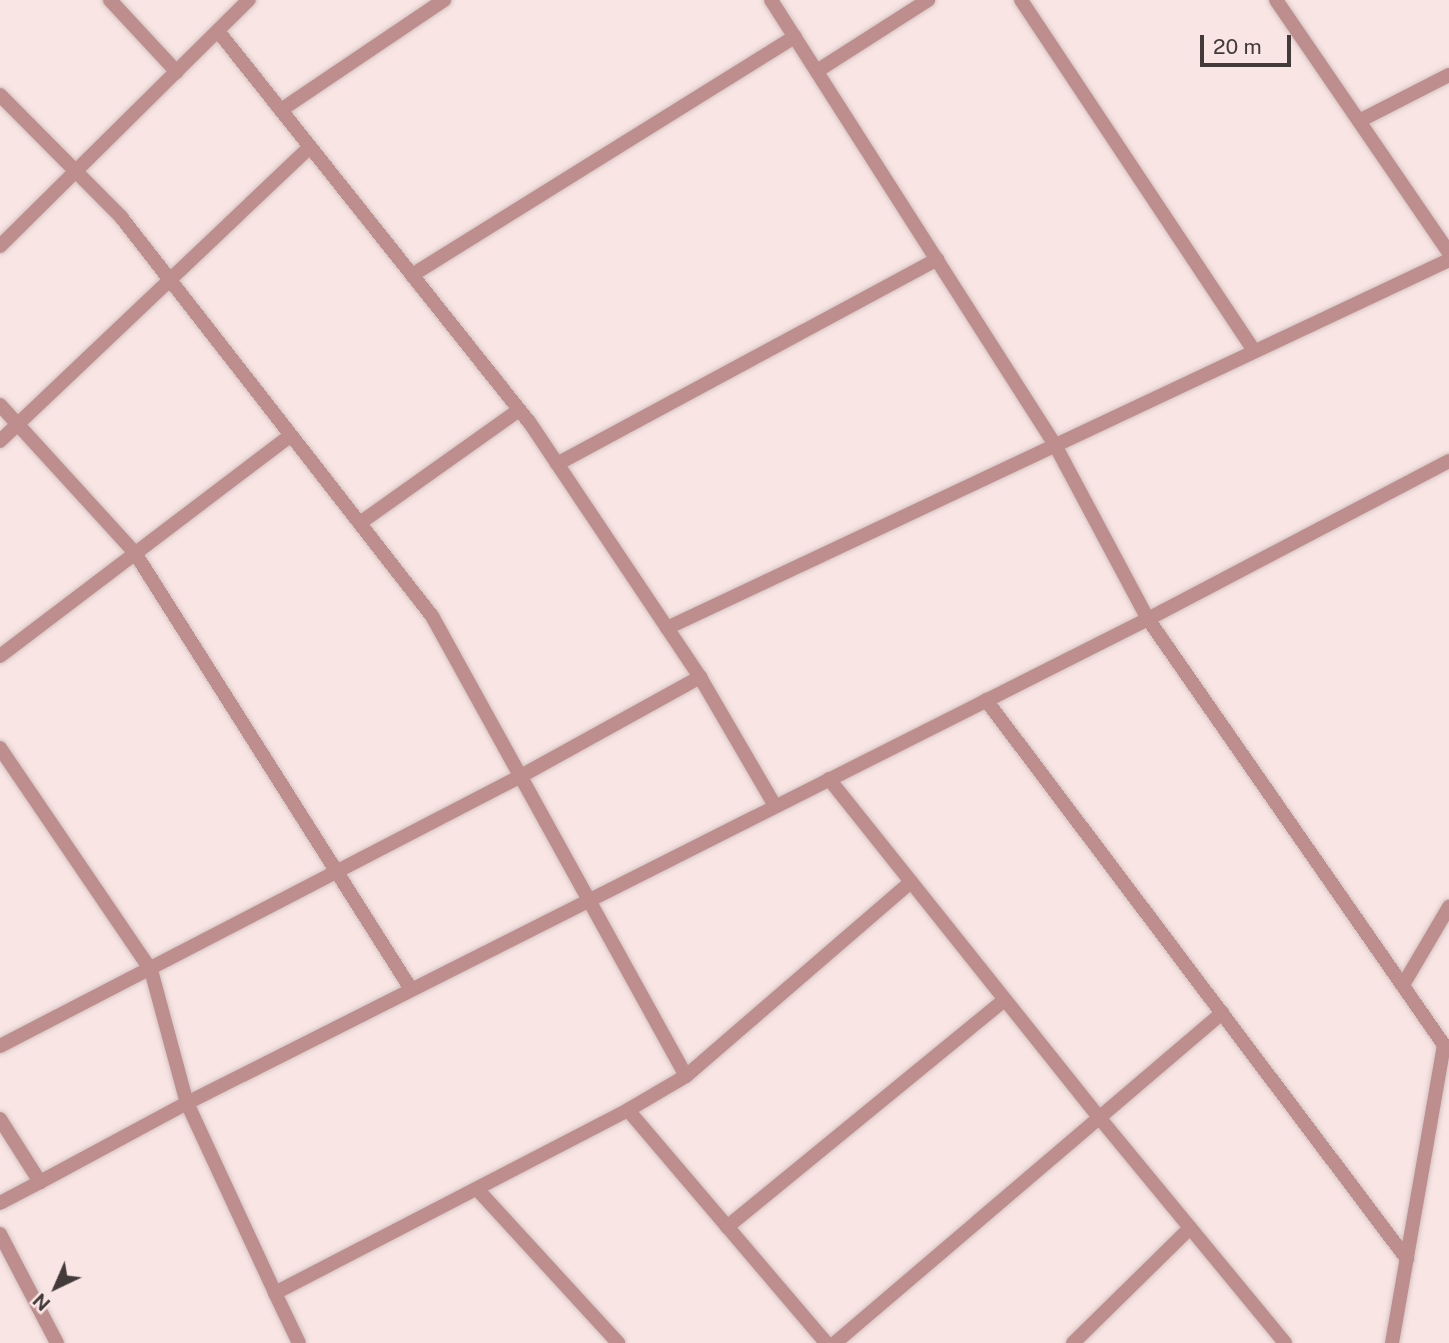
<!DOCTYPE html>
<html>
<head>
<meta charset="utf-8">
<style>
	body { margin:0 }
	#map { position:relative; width:1449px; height:1343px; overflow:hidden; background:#f8e5e4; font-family:"Public Sans",sans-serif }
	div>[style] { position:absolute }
	.roads { filter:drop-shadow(0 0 2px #d4c3c2) drop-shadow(0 0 2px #d4c3c2) }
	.minor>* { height:14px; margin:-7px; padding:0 7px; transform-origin:7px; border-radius:7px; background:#bd8e8d }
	span { translate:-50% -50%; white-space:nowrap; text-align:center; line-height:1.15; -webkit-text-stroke:7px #f8e5e4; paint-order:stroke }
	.north { position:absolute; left:21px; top:1252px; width:70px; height:70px; -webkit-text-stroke:5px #f8e5e4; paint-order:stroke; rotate:224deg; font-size:19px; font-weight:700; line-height:28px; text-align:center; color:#423b3a }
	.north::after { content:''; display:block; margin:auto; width:24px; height:32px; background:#423b3a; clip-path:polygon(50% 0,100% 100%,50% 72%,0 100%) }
	.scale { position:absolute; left:1200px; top:35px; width:91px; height:32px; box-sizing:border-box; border:4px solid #423b3a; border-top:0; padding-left:9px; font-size:21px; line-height:24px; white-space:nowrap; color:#423b3a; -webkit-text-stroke:5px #f8e5e4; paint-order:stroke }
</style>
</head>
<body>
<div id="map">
	<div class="roads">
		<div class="minor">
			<i style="left:110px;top:0;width:98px;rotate:47.1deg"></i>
			<i style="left:771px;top:0;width:528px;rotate:57.45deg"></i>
			<i style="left:1055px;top:445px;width:197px;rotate:61.9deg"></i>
			<i style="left:1148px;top:619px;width:519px;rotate:55.21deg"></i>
			<i style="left:1444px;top:1045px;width:303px;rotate:99.9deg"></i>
			<i style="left:1021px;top:0;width:421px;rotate:56.4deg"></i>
			<i style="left:1276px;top:0;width:306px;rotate:55.6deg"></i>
			<i style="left:817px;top:71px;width:132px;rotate:-32.6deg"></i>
			<i style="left:0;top:95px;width:172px;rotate:45.2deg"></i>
			<i style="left:121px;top:217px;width:506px;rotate:52.07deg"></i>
			<i style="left:432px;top:616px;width:525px;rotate:61.09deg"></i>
			<i style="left:686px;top:1076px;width:67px;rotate:149.6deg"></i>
			<i style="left:628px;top:1110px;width:306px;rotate:49.6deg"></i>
			<i style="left:281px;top:110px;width:197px;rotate:-34deg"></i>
			<i style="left:1359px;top:121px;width:101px;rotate:-27.1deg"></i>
			<i style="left:0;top:246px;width:350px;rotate:-44.7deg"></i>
			<i style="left:412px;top:275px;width:451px;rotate:-31.9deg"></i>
			<i style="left:0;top:405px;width:200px;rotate:47.6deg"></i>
			<i style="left:135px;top:553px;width:516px;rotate:57.67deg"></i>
			<i style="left:0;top:441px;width:427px;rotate:-43.5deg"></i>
			<i style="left:557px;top:464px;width:432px;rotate:-28.3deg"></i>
			<i style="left:360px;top:523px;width:195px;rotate:-35.4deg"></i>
			<i style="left:667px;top:628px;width:864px;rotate:-25.2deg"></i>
			<i style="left:0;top:656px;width:365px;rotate:-37.2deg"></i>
			<i style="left:700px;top:677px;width:149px;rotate:59.8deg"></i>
			<i style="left:986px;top:700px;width:700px;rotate:53.02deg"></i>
			<i style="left:0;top:748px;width:268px;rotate:55.8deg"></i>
			<i style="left:151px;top:970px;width:138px;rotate:74.9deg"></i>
			<i style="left:187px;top:1103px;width:1076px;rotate:-26.73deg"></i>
			<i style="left:1148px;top:619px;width:340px;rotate:-27.7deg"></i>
			<i style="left:829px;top:779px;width:431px;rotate:51.4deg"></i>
			<i style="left:1098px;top:1116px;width:294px;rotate:50.5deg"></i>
			<i style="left:1403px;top:985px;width:91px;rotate:-59.5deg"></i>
			<i style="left:0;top:1046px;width:587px;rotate:-27.39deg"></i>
			<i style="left:521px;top:776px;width:205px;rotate:-28.9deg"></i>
			<i style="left:700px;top:677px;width:307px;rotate:-123.8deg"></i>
			<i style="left:529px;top:422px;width:500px;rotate:-128.5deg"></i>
			<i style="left:686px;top:1076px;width:297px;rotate:-40.8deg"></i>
			<i style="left:0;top:1119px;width:75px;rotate:57.6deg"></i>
			<i style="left:40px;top:1182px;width:45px;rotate:152.3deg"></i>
			<i style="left:40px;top:1182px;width:167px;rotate:-28.3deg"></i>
			<i style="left:187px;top:1103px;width:209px;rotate:65.1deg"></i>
			<i style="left:275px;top:1293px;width:398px;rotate:-27.4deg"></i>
			<i style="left:477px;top:1189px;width:209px;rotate:47.5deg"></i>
			<i style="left:727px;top:1227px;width:358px;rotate:-39.3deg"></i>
			<i style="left:0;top:1234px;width:123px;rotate:62.4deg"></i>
			<i style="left:275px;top:1293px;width:55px;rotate:64.4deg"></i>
			<i style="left:835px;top:1343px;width:509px;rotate:-40.45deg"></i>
			<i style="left:1073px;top:1343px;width:164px;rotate:-44.5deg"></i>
		</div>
	</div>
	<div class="north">N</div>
	<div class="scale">20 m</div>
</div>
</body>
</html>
